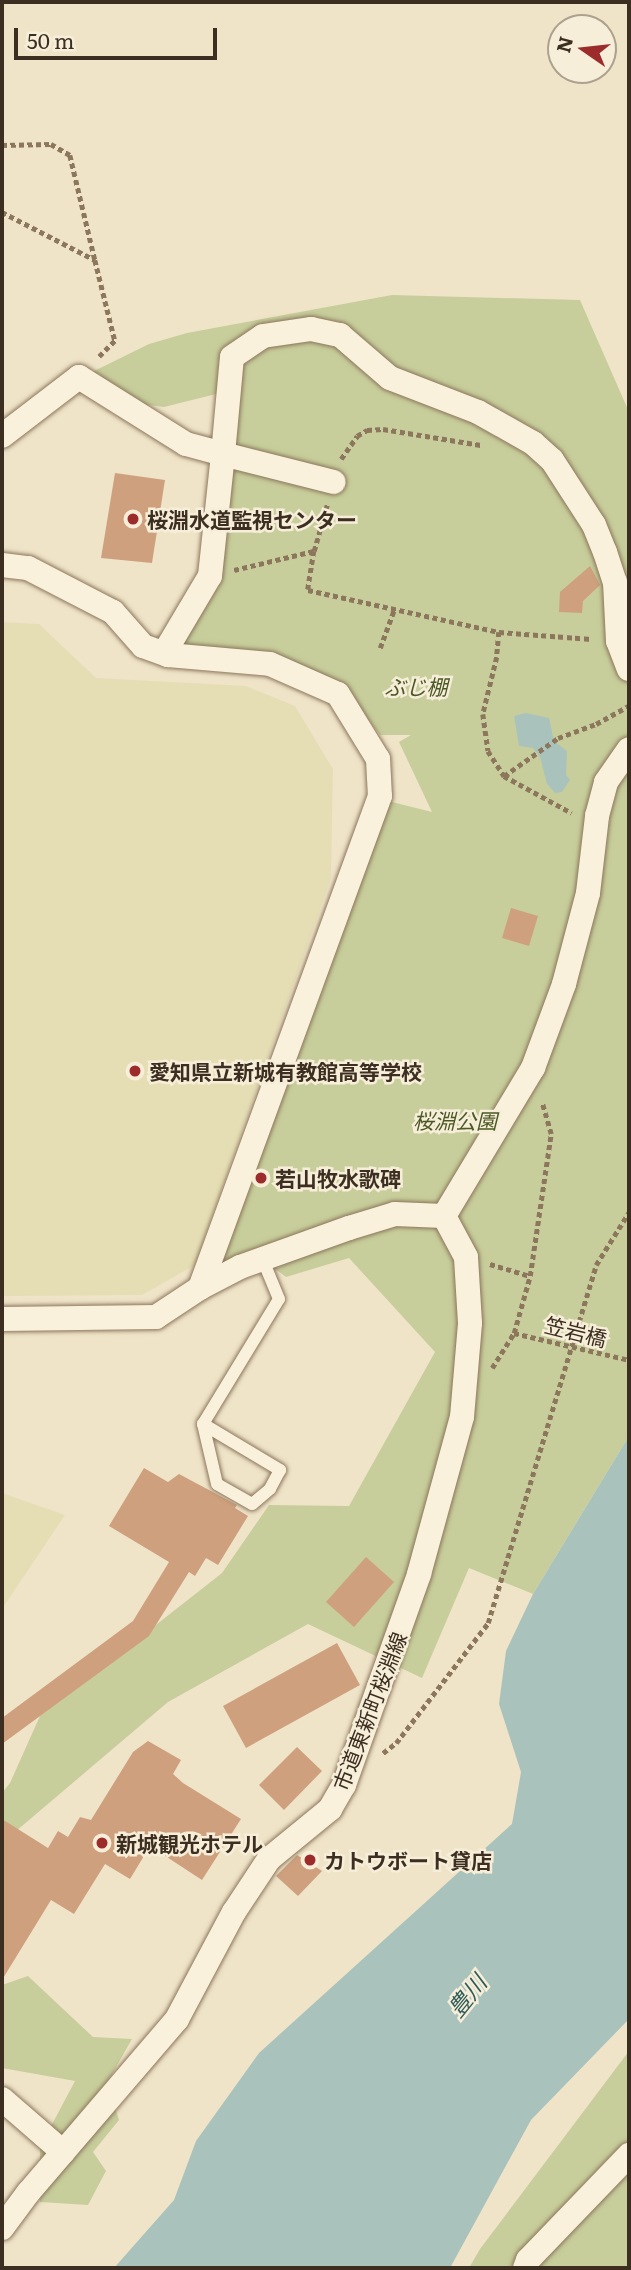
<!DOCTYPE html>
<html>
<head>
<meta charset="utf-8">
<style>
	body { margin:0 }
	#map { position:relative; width:631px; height:2270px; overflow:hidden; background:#efe4c8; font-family:Literata,"Noto Sans JP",serif }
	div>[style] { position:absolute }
	.farmland>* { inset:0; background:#e5deb5 }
	.green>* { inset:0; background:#c7ce9b }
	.water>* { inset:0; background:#a9c3bc }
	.building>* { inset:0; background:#cea07e }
	.path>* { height:4.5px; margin-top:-2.25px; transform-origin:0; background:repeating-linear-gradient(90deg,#8c765c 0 5px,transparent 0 8.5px) }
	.roads { filter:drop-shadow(0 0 2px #8c765c) drop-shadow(0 0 2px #8c765c) }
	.service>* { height:12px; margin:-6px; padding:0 6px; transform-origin:6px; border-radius:6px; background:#f9f1dc }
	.minor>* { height:24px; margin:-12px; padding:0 12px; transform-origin:12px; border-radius:12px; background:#f9f1dc }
	.path-bridge>* { height:4.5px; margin-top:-2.25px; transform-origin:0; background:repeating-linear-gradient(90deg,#8c765c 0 5px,transparent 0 8.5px) }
	.dots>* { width:19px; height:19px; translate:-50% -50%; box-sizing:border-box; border:4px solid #f6eed8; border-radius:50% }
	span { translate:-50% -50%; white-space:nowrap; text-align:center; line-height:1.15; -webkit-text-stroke:5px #f6eed8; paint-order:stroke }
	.poi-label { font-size:21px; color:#3c2e20; font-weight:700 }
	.left { translate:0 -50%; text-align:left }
	.park-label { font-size:21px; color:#4b5926; font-style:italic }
	.street-label { font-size:21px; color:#3c2e20 }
	.water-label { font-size:23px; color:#2f5c5a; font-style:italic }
	.frame { position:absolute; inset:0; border:4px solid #3c2e20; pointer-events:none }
	.north { position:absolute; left:547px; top:14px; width:70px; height:70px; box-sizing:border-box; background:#f6eed8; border:2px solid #aca18e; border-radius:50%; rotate:284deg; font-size:19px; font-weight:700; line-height:28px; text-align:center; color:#3c2e20 }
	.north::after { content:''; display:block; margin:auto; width:24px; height:32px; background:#9c2c2b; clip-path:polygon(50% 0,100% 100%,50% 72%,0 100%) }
	.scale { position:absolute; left:14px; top:28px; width:203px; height:32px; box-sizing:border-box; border:4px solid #3c2e20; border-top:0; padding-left:9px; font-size:21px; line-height:24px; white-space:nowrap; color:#3c2e20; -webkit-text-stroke:5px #f6eed8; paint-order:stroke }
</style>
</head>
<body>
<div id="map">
	<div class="farmland">
		<i style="clip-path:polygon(2px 622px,39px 624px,96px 678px,246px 686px,295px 706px,333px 769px,331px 878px,195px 1265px,142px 1295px,2px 1296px)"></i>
		<i style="clip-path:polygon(2px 1493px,65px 1515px,2px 1609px)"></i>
	</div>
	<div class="green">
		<i style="clip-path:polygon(392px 295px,580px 300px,629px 412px,629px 1436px,533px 1594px,469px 1568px,422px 1678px,308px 1624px,168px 1702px,2px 1843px,2px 1793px,10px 1783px,40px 1716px,222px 1573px,269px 1505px,349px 1506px,435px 1352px,349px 1258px,286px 1277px,262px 1259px,209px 1276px,388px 801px,432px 812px,399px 742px,411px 735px,380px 735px,343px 687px,176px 653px,212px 592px,220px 393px,164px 407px,127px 402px,84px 376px,149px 344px,187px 333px)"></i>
		<i style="clip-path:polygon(28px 1976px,93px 2037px,132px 2039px,107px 2083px,119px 2120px,93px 2152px,106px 2171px,88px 2205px,40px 2202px,40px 2147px,75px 2081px,2px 2068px,2px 1985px)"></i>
		<i style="clip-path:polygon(629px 2051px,629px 2268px,469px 2268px,480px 2249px)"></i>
	</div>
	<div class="water">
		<i style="clip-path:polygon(526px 713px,549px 718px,554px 741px,567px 751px,566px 775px,570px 780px,562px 792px,555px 793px,547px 784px,540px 757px,533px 748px,519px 746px,514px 716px)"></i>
		<i style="clip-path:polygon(629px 1436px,629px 2019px,531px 2120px,450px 2268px,114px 2268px,174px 2200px,196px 2141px,259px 2053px,512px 1824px,521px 1772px,499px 1704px,506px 1651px,533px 1594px)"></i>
	</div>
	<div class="building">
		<i style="clip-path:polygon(115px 473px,165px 480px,152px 563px,101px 558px)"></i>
		<i style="clip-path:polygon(590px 566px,600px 585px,583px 601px,582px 613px,559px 612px,560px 592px)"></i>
		<i style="clip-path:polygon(511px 908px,538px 916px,529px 946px,502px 938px)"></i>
		<i style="clip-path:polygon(144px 1468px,168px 1482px,179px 1474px,237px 1505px,235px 1508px,248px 1516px,218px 1565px,206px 1558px,195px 1576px,189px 1572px,149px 1636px,2px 1744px,2px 1718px,133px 1621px,169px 1562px,109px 1526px)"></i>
		<i style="clip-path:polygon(366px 1557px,394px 1582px,354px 1627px,326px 1602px)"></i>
		<i style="clip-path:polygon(337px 1643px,360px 1685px,246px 1748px,223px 1706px)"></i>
		<i style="clip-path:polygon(148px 1741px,181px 1760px,173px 1774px,183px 1783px,241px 1819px,202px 1880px,150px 1846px,130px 1879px,105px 1864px,74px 1914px,51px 1900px,2px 1980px,2px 1819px,48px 1848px,58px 1831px,68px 1837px,80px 1817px,91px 1820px,133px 1752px)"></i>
		<i style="clip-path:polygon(297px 1747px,322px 1771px,284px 1810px,259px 1785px)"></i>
		<i style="clip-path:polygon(297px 1855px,322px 1871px,298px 1896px,276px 1876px)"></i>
	</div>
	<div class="path">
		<i style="left:2px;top:145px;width:49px;rotate:-1.2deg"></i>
		<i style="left:51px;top:144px;width:22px;rotate:30deg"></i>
		<i style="left:70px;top:155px;width:108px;rotate:76.6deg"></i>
		<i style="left:2px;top:212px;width:105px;rotate:27.3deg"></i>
		<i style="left:95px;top:260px;width:83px;rotate:76.1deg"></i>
		<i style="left:115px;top:341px;width:25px;rotate:135deg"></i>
		<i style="left:341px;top:459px;width:28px;rotate:-55deg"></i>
		<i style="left:357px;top:436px;width:12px;rotate:-31deg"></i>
		<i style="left:367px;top:430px;width:16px;rotate:-4deg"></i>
		<i style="left:383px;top:429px;width:99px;rotate:9.3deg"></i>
		<i style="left:314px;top:551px;width:48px;rotate:-74.2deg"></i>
		<i style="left:234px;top:570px;width:82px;rotate:-13.4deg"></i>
		<i style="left:314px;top:551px;width:39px;rotate:99deg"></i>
		<i style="left:308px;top:590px;width:196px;rotate:12.4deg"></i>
		<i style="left:499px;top:632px;width:93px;rotate:4.3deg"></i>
		<i style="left:499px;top:632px;width:25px;rotate:95deg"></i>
		<i style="left:497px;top:657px;width:59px;rotate:103.8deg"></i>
		<i style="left:483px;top:714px;width:37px;rotate:82deg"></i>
		<i style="left:488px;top:751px;width:30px;rotate:57deg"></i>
		<i style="left:504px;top:776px;width:77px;rotate:28.6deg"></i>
		<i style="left:380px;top:648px;width:40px;rotate:-69.8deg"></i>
		<i style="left:504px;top:776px;width:66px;rotate:-35.1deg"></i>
		<i style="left:558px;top:738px;width:40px;rotate:-20.2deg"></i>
		<i style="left:596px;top:724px;width:38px;rotate:-29deg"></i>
		<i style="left:490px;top:1264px;width:42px;rotate:16.7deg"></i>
		<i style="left:530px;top:1276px;width:144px;rotate:-81.6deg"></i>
		<i style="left:551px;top:1134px;width:33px;rotate:-106deg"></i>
		<i style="left:492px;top:1368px;width:41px;rotate:-57.8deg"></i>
		<i style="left:514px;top:1333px;width:59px;rotate:-74.3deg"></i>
		<i style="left:383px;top:1753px;width:16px;rotate:-38deg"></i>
		<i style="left:396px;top:1743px;width:151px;rotate:-52.5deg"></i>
		<i style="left:488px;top:1623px;width:374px;rotate:-73.2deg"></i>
		<i style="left:596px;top:1265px;width:62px;rotate:-58.1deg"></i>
	</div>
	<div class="roads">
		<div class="service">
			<i style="left:203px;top:1424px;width:90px;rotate:30.9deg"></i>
			<i style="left:280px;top:1470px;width:21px;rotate:118deg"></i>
			<i style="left:270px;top:1489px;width:23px;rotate:140deg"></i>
			<i style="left:252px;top:1504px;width:40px;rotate:-150.3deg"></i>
			<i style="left:217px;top:1484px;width:62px;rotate:-103.1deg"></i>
			<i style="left:203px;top:1424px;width:146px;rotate:-58.7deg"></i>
			<i style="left:279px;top:1299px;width:44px;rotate:-112.5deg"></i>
		</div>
		<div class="minor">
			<i style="left:2px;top:436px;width:97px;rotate:-37.5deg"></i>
			<i style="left:79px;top:377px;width:126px;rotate:32.1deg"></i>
			<i style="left:186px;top:444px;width:38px;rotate:15deg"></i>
			<i style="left:223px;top:454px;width:97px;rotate:-84.7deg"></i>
			<i style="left:232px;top:357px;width:37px;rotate:-34deg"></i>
			<i style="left:263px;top:336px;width:49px;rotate:-8.3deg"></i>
			<i style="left:311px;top:329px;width:30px;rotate:12deg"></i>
			<i style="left:340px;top:335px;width:66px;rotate:40.7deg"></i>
			<i style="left:390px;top:378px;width:94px;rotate:21.1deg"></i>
			<i style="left:478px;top:412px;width:63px;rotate:29.4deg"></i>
			<i style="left:533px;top:443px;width:25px;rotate:42deg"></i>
			<i style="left:552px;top:460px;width:77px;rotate:57.1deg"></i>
			<i style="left:594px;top:525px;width:29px;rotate:68deg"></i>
			<i style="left:605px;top:552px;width:32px;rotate:72deg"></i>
			<i style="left:615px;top:582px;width:59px;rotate:87.1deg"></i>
			<i style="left:618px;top:641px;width:30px;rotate:69deg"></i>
			<i style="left:2px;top:565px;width:26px;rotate:7deg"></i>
			<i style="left:28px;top:568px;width:96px;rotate:27.4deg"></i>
			<i style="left:113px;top:612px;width:45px;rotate:48.6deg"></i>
			<i style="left:143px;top:646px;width:27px;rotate:20deg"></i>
			<i style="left:168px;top:655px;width:102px;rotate:5deg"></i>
			<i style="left:270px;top:664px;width:74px;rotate:23.8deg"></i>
			<i style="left:338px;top:694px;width:76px;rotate:58.4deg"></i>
			<i style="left:378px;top:759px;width:37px;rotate:87deg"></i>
			<i style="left:380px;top:796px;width:524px;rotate:110.1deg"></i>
			<i style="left:168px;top:655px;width:10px;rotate:-84deg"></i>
			<i style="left:169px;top:645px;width:80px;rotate:-59.3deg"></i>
			<i style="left:210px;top:576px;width:123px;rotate:-83.9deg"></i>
			<i style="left:223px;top:454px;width:114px;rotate:14.2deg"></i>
			<i style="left:444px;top:1216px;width:173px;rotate:-59deg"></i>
			<i style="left:533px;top:1068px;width:90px;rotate:-69.7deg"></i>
			<i style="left:564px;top:984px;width:94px;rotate:-75.2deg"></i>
			<i style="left:588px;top:893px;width:78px;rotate:-83.3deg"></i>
			<i style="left:597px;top:816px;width:35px;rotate:-75deg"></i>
			<i style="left:606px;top:782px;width:40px;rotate:-55.1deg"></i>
			<i style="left:2px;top:1319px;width:154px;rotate:-0.7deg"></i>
			<i style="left:156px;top:1317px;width:53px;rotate:-33.4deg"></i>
			<i style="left:200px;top:1288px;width:45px;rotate:-27.7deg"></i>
			<i style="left:240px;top:1267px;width:116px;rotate:-19.7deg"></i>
			<i style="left:349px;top:1228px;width:48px;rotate:-16.9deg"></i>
			<i style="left:395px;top:1214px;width:49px;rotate:2.3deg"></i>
			<i style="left:2px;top:2099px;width:81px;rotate:41deg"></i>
			<i style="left:2px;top:2228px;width:44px;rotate:-53.4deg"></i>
			<i style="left:28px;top:2193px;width:229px;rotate:-49.4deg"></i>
			<i style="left:177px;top:2019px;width:121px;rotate:-62deg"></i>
			<i style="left:234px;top:1912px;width:64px;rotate:-56.6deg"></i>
			<i style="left:269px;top:1859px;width:79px;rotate:-39.3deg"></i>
			<i style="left:330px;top:1809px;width:28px;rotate:-60deg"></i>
			<i style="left:344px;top:1785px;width:224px;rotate:-70.4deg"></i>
			<i style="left:419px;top:1574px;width:163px;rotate:-74.7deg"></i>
			<i style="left:462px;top:1417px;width:94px;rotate:-85.1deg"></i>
			<i style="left:470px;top:1323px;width:66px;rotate:-93.5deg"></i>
			<i style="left:466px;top:1257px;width:47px;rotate:-118.2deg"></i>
			<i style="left:525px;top:2268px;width:9px;rotate:-69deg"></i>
			<i style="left:528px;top:2260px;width:146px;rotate:-46.1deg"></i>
		</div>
	</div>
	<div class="path-bridge">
		<i style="left:514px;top:1333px;width:118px;rotate:13.2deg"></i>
	</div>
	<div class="dots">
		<i style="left:133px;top:519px;background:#9c2c2b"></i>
		<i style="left:135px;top:1071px;background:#9c2c2b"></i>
		<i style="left:261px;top:1178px;background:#9c2c2b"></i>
		<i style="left:102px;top:1843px;background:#9c2c2b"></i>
		<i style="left:310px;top:1860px;background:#9c2c2b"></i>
	</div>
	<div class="poi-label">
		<span class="left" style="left:147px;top:519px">桜淵水道監視センター</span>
		<span class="left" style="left:149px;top:1071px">愛知県立新城有教館高等学校</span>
		<span class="left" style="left:275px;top:1178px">若山牧水歌碑</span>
		<span class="left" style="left:116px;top:1843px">新城観光ホテル</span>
		<span class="left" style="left:324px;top:1860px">カトウボート貸店</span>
	</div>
	<div class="park-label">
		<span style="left:416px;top:686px">ぶじ棚</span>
		<span style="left:455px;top:1120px">桜淵公園</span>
	</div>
	<div class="street-label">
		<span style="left:576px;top:1331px;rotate:14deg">笠岩橋</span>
		<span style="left:369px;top:1711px;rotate:-69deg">市道東新町桜淵線</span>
	</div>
	<div class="water-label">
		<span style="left:466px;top:1995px;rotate:-51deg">豊川</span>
	</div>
	<div class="frame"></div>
	<div class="north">N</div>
	<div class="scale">50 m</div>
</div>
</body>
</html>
